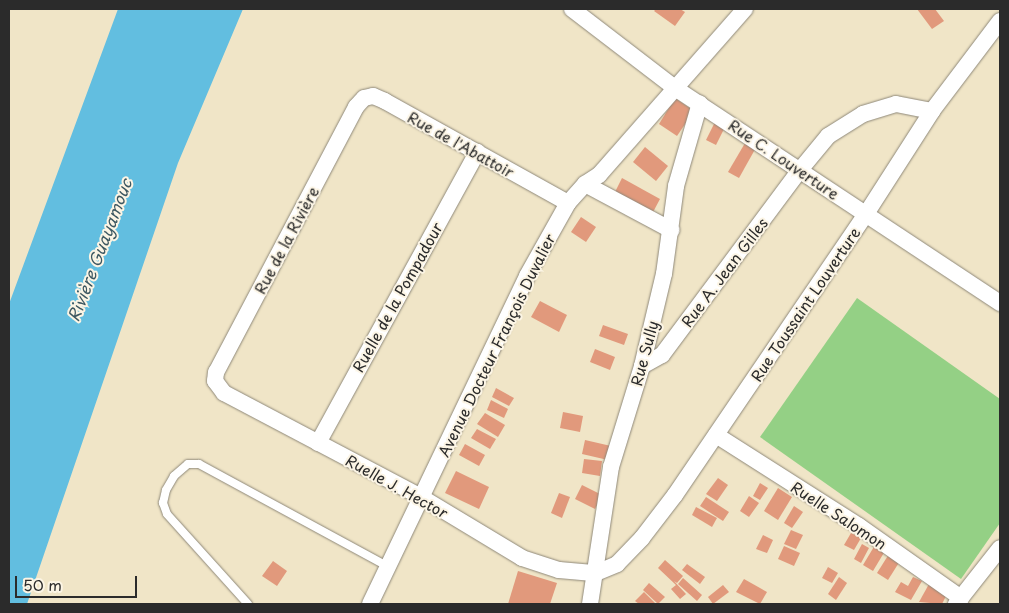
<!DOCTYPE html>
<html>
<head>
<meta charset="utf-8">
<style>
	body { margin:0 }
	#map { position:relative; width:1009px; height:613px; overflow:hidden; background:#f0e5c7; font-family:"Playpen Sans",sans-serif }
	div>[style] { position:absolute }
	.green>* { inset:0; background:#94d085 }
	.water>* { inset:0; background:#62bee0 }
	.building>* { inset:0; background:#e1997c }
	.roads { filter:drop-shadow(0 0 1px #8e8879) drop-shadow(0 0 1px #8e8879) }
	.service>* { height:8px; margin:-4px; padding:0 4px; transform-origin:4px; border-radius:4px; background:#fff }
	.minor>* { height:16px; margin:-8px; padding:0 8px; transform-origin:8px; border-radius:8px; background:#fff }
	span { translate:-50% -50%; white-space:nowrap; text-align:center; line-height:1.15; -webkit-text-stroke:4px #fcf5e5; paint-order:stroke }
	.street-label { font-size:15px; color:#2b2b2b }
	.water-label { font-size:16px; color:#3c5761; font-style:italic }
	.frame { position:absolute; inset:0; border:10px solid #2b2b2b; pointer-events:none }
	.scale { position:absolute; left:15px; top:576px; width:122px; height:22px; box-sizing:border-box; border:2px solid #2b2b2b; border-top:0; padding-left:6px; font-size:15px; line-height:18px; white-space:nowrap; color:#2b2b2b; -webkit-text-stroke:4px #fcf5e5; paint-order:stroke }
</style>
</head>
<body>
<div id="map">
	<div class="green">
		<i style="clip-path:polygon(857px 298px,1000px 399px,1000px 523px,961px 579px,760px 437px)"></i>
	</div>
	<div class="water">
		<i style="clip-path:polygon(118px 9px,243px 9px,178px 163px,27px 604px,9px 604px,9px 304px)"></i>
	</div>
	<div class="building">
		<i style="clip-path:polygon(656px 9px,680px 9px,685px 12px,675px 26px,654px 11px)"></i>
		<i style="clip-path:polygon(917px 9px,935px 9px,944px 21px,932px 29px)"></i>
		<i style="clip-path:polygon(675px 98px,694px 111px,677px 136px,659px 124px)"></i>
		<i style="clip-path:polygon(715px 122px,725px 127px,716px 145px,706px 140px)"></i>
		<i style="clip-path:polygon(748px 138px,758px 144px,739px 178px,728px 172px)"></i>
		<i style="clip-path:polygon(645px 147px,668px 166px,656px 181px,633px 162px)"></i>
		<i style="clip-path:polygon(622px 178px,660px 199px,652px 214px,614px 194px)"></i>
		<i style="clip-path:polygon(581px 217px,596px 227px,586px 242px,571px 232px)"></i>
		<i style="clip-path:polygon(540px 301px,567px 315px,559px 332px,531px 317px)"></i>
		<i style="clip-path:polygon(603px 325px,628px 334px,624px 345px,599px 336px)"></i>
		<i style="clip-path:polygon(595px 349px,615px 357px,610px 370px,590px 362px)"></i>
		<i style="clip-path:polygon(496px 388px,514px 398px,509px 406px,492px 397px)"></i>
		<i style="clip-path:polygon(491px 400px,508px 409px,504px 418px,487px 410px)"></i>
		<i style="clip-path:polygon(563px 412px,583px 416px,580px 432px,560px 428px)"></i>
		<i style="clip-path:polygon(485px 413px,505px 425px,498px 437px,477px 424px)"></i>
		<i style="clip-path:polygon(477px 429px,496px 439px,490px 449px,471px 438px)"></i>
		<i style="clip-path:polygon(585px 440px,611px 446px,608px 460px,582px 454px)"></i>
		<i style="clip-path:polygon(465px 444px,485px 455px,479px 466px,459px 455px)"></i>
		<i style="clip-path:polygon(584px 459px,602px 461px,600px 476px,582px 473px)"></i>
		<i style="clip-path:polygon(456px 471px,489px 487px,479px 509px,445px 493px)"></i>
		<i style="clip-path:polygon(718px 478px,728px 485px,717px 501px,706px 494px)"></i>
		<i style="clip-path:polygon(760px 483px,768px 488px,760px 500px,753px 496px)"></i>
		<i style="clip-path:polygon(582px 485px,602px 495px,595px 509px,575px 499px)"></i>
		<i style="clip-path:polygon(778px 488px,792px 497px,778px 520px,764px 511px)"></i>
		<i style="clip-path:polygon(559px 493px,570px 497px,562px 518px,551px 513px)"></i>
		<i style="clip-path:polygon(749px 496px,759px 503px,749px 517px,740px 511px)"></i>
		<i style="clip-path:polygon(706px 497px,729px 512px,723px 521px,700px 506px)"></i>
		<i style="clip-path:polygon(794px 506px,803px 512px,792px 528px,784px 523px)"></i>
		<i style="clip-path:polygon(696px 507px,717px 518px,712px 527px,692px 515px)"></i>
		<i style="clip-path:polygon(791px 530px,803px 535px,796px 549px,784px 544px)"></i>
		<i style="clip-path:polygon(851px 533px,861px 538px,854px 550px,844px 545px)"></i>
		<i style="clip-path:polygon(763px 535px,773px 540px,767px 553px,756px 549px)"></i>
		<i style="clip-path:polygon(862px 544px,869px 548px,861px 563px,854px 559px)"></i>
		<i style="clip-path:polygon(875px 545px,885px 551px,873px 571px,863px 565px)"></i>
		<i style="clip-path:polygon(784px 546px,800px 553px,794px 566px,778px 559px)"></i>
		<i style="clip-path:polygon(889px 554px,900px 561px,888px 580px,877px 573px)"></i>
		<i style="clip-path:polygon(665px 560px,683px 576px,677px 583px,674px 581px,686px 594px,680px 599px,671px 589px,676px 585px,658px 568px)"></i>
		<i style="clip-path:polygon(273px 561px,287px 571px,277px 586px,262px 576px)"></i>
		<i style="clip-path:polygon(687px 564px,705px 577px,700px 584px,682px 570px)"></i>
		<i style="clip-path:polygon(828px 567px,838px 573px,832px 583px,822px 578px)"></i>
		<i style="clip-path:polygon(518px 571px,557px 583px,550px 604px,508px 604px)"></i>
		<i style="clip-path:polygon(839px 577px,847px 583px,836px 600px,828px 594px)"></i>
		<i style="clip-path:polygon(913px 577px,922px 581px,911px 600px,895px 592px,901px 582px,908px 586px)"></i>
		<i style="clip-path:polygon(683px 578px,702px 595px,697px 601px,678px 584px)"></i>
		<i style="clip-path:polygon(744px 579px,767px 592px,760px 604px,736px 592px)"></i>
		<i style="clip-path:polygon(649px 583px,665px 597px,658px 604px,643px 590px)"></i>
		<i style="clip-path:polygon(929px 584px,947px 594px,942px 604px,919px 602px)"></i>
		<i style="clip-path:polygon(723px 585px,729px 592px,713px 604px,708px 597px)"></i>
		<i style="clip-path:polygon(644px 592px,656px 604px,639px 604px,635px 601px)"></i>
	</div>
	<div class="roads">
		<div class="service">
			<i style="left:248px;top:604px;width:121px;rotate:-132deg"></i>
			<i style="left:167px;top:514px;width:12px;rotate:-110deg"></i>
			<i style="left:163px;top:503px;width:13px;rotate:-77deg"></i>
			<i style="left:166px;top:490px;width:16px;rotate:-60deg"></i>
			<i style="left:174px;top:476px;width:18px;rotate:-41deg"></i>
			<i style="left:188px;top:464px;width:11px"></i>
			<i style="left:199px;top:464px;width:216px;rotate:28.5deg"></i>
		</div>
		<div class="minor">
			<i style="left:572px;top:9px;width:130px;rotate:37.5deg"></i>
			<i style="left:675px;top:88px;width:390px;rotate:33.5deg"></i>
			<i style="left:585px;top:184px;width:98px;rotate:28.1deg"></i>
			<i style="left:568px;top:203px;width:210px;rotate:-150.9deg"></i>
			<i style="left:385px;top:101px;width:13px;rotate:-157deg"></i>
			<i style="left:373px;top:96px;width:9px;rotate:167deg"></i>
			<i style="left:364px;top:98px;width:12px;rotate:132deg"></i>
			<i style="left:356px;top:107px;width:300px;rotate:117.8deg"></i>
			<i style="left:216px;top:372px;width:9px;rotate:96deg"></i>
			<i style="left:215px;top:381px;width:15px;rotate:53deg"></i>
			<i style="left:224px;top:393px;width:223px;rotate:27.8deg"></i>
			<i style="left:421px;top:497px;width:118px;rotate:31.1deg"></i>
			<i style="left:522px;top:558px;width:39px;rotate:18deg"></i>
			<i style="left:559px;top:570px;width:37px;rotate:5deg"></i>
			<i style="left:596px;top:573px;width:23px;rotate:-23deg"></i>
			<i style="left:617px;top:564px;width:36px;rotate:-46deg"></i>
			<i style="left:642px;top:538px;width:54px;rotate:-52.5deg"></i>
			<i style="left:675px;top:495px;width:340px;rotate:-55.8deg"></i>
			<i style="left:866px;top:214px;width:122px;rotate:-57.3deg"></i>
			<i style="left:932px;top:111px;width:113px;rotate:-52.9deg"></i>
			<i style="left:642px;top:366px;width:23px;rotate:-29deg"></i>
			<i style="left:662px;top:355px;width:231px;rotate:-53.3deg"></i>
			<i style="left:800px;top:170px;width:44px;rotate:-50.5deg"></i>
			<i style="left:828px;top:136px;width:41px;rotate:-32.2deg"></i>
			<i style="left:863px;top:114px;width:34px;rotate:-17deg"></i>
			<i style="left:896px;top:104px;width:37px;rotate:11deg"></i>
			<i style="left:716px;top:435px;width:169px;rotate:32.5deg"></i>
			<i style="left:859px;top:526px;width:125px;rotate:35.2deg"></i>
			<i style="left:318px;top:443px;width:332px;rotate:-61.3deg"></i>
			<i style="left:370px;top:604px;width:364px;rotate:-64.4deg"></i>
			<i style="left:527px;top:276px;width:84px;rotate:-60.7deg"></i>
			<i style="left:568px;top:203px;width:25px;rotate:-48deg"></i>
			<i style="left:585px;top:184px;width:17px;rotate:-33deg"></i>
			<i style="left:599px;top:175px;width:221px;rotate:-48.7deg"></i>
			<i style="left:590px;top:604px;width:139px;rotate:-81.3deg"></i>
			<i style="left:611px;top:467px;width:106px;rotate:-72.9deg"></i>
			<i style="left:642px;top:366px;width:95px;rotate:-76.6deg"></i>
			<i style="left:664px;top:274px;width:89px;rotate:-82.2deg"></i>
			<i style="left:676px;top:186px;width:86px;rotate:-73.9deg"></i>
			<i style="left:956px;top:604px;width:71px;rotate:-51.8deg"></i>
		</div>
	</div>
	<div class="street-label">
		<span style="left:461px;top:144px;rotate:29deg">Rue de l'Abattoir</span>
		<span style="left:784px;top:159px;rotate:34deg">Rue C. Louverture</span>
		<span style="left:286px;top:240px;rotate:-62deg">Rue de la Rivière</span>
		<span style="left:724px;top:272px;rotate:-53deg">Rue A. Jean Gilles</span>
		<span style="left:397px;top:297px;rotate:-61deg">Ruelle de la Pompadour</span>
		<span style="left:805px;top:304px;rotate:-56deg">Rue Toussaint Louverture</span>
		<span style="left:496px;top:345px;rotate:-64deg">Avenue Docteur François Duvalier</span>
		<span style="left:644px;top:353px;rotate:-75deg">Rue Sully</span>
		<span style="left:397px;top:486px;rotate:29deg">Ruelle J. Hector</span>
		<span style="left:839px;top:515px;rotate:33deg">Ruelle Salomon</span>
	</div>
	<div class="water-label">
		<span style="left:99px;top:250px;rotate:-69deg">Rivière Guayamouc</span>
	</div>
	<div class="frame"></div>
	<div class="scale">50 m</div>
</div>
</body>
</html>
